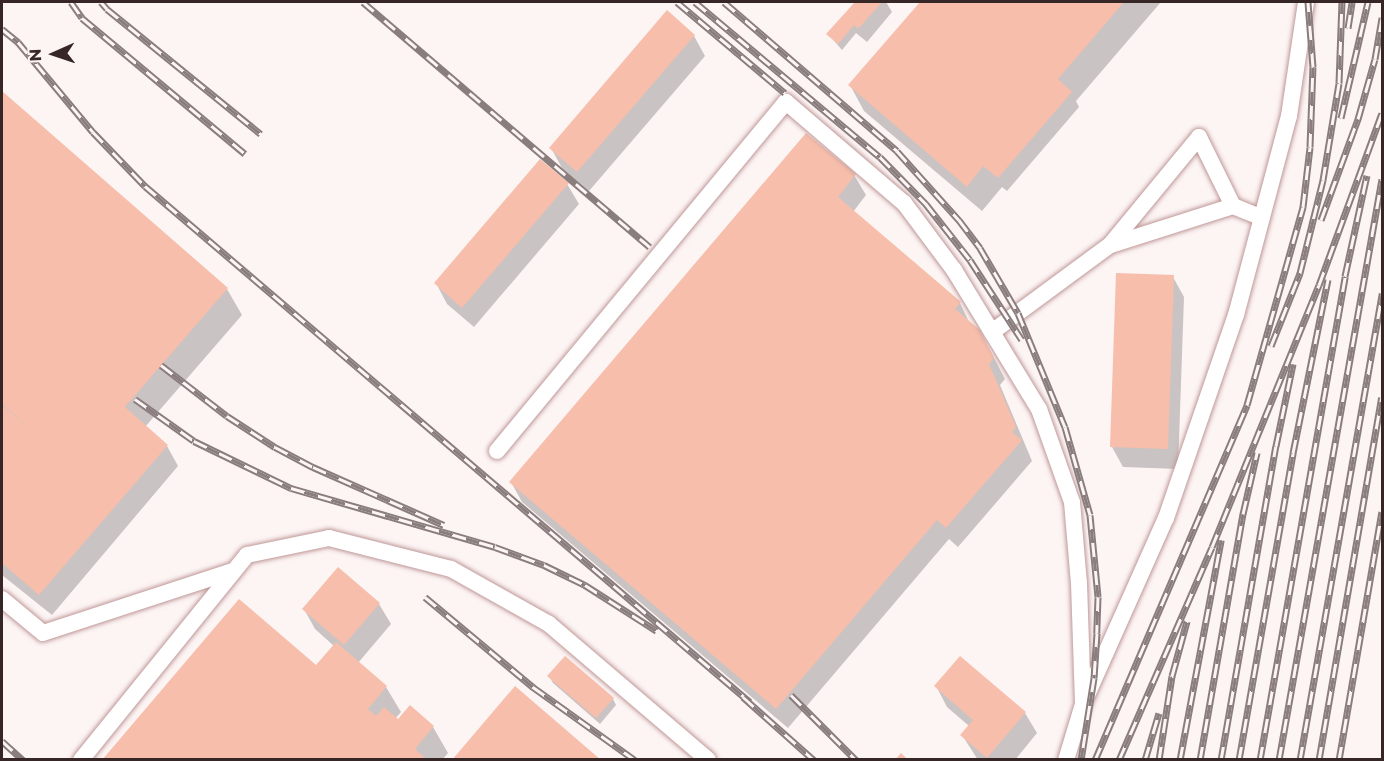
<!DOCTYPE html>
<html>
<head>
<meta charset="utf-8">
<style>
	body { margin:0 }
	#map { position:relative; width:1384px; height:761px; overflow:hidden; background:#fdf4f4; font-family:Montserrat,sans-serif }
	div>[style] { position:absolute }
	.shadow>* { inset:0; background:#0003 }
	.building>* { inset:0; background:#f6beab }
	.roads { filter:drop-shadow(0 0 2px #bf9797) drop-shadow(0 0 2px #bf9797) }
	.service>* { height:16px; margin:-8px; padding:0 8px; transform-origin:8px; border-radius:8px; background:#fff }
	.rail>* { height:7px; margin-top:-3.5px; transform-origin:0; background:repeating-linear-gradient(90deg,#fdf4f4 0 14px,#8a7d7d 0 28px); box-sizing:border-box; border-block:2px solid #8a7d7d }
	span { translate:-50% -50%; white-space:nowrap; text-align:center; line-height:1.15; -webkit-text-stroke:4.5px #fdf4f4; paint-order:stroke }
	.frame { position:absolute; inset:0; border:3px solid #362626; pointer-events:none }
	.north { position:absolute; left:24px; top:24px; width:60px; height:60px; -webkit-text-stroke:4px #fdf4f4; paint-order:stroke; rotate:267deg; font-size:16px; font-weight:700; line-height:24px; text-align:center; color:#362626 }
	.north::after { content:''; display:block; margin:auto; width:21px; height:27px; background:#362626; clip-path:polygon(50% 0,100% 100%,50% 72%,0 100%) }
</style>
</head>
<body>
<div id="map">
	<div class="shadow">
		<i style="clip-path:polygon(857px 2px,886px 2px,892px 12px,867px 42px,856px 33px,842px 50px,828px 34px)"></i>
		<i style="clip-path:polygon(922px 2px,1161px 2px,1076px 101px,1079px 107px,1007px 191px,1002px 187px,982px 211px,864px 111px,850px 85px)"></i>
		<i style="clip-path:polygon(694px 36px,705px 56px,589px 191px,562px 168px,551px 148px)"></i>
		<i style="clip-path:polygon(2px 93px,227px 289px,242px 315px,145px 427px,167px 446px,178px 466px,52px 615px,2px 575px)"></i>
		<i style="clip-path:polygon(854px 175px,866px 195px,853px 212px,960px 303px,970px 324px,991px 352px,1005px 379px,1000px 385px,1032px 461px,958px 547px,949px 539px,788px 728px,522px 502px,511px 482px)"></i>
		<i style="clip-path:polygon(567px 184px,579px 204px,474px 327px,447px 304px,436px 283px)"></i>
		<i style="clip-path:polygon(1173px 277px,1184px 297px,1178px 469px,1123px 467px,1112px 447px)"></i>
		<i style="clip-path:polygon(338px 569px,379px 604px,391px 624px,358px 663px,386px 687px,401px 712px,395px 719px,433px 727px,448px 753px,442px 760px,103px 760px,316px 667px,334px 646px,315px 629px,304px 609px)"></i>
		<i style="clip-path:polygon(549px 676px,613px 699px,616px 705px,600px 724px,553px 683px)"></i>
		<i style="clip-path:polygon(936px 686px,1025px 713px,1037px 733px,1015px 760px,978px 760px,962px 735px,969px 726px,947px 707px)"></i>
	</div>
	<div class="building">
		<i style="clip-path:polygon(855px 2px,882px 2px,858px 29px,854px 25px,838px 44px,826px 34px)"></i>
		<i style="clip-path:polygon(920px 2px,1124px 2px,1058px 79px,1072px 92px,998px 178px,983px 166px,967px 187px,848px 85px)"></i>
		<i style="clip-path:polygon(667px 10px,695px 35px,577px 172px,549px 148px)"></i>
		<i style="clip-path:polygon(2px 91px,228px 288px,125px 407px,168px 445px,39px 595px,2px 563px,2px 405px,30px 428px,2px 404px)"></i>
		<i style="clip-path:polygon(806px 133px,856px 174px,838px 197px,961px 302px,955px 309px,980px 330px,994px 358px,989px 364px,1016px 427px,1012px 432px,1022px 440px,946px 528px,937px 520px,776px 709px,509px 482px)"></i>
		<i style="clip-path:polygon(540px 159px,569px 183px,462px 308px,434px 283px)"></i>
		<i style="clip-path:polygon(1116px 273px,1174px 275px,1168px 449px,1110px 447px)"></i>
		<i style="clip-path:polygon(338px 567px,380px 603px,344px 645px,302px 609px)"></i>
		<i style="clip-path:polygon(239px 599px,316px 665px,336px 642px,387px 686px,368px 709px,376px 716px,384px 707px,398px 719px,410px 705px,434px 726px,415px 749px,427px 760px,102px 760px)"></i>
		<i style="clip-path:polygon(565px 656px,614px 698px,596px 718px,547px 676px)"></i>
		<i style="clip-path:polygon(960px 656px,1026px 712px,987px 758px,960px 735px,973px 720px,934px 686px)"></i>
		<i style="clip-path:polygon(515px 686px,601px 760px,452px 760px)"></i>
		<i style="clip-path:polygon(901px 753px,908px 760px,895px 760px)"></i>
	</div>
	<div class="roads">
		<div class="service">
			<i style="left:1111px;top:245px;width:128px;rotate:-17.7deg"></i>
			<i style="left:992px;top:332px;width:147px;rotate:-36.4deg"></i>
			<i style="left:1110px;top:245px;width:140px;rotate:-50.5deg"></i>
			<i style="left:1199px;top:137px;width:77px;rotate:63.8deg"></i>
			<i style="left:1233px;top:206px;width:31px;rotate:22deg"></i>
			<i style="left:497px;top:451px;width:453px;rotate:-50.4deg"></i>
			<i style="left:786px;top:102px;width:155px;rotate:40.6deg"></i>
			<i style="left:904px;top:203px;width:84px;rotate:53.3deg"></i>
			<i style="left:954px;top:270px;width:163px;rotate:58.6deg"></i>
			<i style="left:1039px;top:409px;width:99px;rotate:70.5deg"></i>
			<i style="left:1072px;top:502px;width:81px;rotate:85.1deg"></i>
			<i style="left:1079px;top:583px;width:121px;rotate:88.1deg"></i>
			<i style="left:2px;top:599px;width:53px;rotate:39.7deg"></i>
			<i style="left:43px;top:633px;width:200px;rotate:-18.1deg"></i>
			<i style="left:81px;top:760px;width:264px;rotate:-51deg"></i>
			<i style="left:247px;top:555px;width:84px;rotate:-11.7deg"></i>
			<i style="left:329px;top:538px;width:126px;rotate:14.3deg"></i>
			<i style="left:451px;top:569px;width:112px;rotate:29.3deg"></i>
			<i style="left:549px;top:624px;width:209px;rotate:40.5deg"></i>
			<i style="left:1066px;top:760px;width:59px;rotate:-73.1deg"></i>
			<i style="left:1083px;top:704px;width:204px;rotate:-66deg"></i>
			<i style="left:1166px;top:518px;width:215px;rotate:-71deg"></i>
			<i style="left:1236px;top:315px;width:206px;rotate:-75.1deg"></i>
			<i style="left:1289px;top:116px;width:115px;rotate:-81.5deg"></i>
		</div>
	</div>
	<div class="rail">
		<i style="left:71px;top:2px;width:19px;rotate:55deg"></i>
		<i style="left:82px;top:18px;width:212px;rotate:39.8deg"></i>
		<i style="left:101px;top:2px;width:9px;rotate:49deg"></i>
		<i style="left:107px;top:9px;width:198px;rotate:39.1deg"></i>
		<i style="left:363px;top:2px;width:377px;rotate:40.5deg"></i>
		<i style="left:677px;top:2px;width:141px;rotate:40.1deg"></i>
		<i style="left:695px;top:2px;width:241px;rotate:40deg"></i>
		<i style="left:880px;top:157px;width:66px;rotate:45.6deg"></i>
		<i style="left:926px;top:204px;width:71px;rotate:51.8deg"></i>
		<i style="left:970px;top:260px;width:95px;rotate:57deg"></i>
		<i style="left:724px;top:2px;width:228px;rotate:40.7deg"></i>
		<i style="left:897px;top:151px;width:93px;rotate:48.1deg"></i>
		<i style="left:959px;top:220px;width:35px;rotate:53deg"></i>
		<i style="left:980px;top:248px;width:75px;rotate:59.7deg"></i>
		<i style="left:1018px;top:313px;width:123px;rotate:67.6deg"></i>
		<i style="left:1065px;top:427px;width:91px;rotate:74.1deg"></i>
		<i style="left:1090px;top:515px;width:82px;rotate:84.4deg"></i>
		<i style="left:1098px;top:597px;width:36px;rotate:92deg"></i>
		<i style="left:1097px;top:633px;width:45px;rotate:93.8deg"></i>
		<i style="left:1094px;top:678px;width:83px;rotate:99deg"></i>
		<i style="left:1348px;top:28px;width:26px;rotate:-81deg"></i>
		<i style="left:2px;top:29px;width:21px;rotate:39deg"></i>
		<i style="left:18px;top:42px;width:117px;rotate:50.2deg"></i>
		<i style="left:93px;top:132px;width:75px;rotate:46.1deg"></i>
		<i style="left:145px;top:186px;width:795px;rotate:40.46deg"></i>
		<i style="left:1341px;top:118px;width:119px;rotate:-76.9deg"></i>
		<i style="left:1321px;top:220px;width:108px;rotate:-69.9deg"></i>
		<i style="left:1358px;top:119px;width:62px;rotate:-74.2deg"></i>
		<i style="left:1375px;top:59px;width:42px;rotate:-80.3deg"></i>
		<i style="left:1271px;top:346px;width:79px;rotate:-68.3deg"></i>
		<i style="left:1300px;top:273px;width:96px;rotate:-76.1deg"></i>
		<i style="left:1323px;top:180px;width:98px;rotate:-80.6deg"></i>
		<i style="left:1339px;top:83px;width:81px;rotate:-87.9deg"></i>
		<i style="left:161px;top:365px;width:83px;rotate:37.7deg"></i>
		<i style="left:227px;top:416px;width:57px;rotate:32.9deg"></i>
		<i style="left:275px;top:447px;width:43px;rotate:27.8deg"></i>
		<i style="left:313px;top:467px;width:143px;rotate:23.9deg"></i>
		<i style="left:135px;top:399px;width:72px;rotate:35.4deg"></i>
		<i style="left:194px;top:441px;width:108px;rotate:25.9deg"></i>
		<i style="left:291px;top:488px;width:212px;rotate:16.1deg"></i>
		<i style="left:495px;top:547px;width:52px;rotate:20.2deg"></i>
		<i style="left:544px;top:565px;width:46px;rotate:26deg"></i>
		<i style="left:585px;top:585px;width:85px;rotate:32.6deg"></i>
		<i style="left:425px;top:597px;width:141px;rotate:39.8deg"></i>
		<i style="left:533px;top:687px;width:125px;rotate:35.6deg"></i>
		<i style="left:791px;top:695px;width:92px;rotate:45deg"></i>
		<i style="left:743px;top:697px;width:95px;rotate:41.6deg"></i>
		<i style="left:2px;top:741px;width:28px;rotate:42deg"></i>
		<i style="left:1095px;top:760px;width:386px;rotate:-66.8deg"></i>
		<i style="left:1247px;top:405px;width:206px;rotate:-74.2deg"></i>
		<i style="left:1303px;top:207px;width:60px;rotate:-83.3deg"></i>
		<i style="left:1310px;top:147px;width:80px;rotate:-87.9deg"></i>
		<i style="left:1313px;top:67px;width:65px;rotate:-94.4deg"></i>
		<i style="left:1119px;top:760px;width:232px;rotate:-66.4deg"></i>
		<i style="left:1212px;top:547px;width:283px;rotate:-67.8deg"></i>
		<i style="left:1319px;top:285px;width:183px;rotate:-69.9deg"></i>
		<i style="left:1145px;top:760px;width:49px;rotate:-73.4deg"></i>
		<i style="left:1159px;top:760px;width:85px;rotate:-81.2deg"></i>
		<i style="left:1172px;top:676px;width:57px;rotate:-74.7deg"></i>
		<i style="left:1180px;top:760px;width:224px;rotate:-79.4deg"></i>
		<i style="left:1200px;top:760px;width:250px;rotate:-80.1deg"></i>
		<i style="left:1243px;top:514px;width:63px;rotate:-77.1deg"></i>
		<i style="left:1221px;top:760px;width:319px;rotate:-80.1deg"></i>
		<i style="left:1276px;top:446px;width:84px;rotate:-78.3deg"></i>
		<i style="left:1239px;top:760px;width:312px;rotate:-80deg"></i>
		<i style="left:1293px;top:453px;width:177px;rotate:-78.6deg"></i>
		<i style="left:1260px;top:760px;width:491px;rotate:-80deg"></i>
		<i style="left:1345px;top:276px;width:103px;rotate:-77.7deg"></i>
		<i style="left:1279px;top:760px;width:590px;rotate:-79.95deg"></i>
		<i style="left:1300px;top:760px;width:474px;rotate:-80deg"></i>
		<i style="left:1319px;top:760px;width:368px;rotate:-80.2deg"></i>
		<i style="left:1339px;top:760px;width:252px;rotate:-80.2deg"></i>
	</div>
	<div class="frame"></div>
	<div class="north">N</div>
</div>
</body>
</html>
